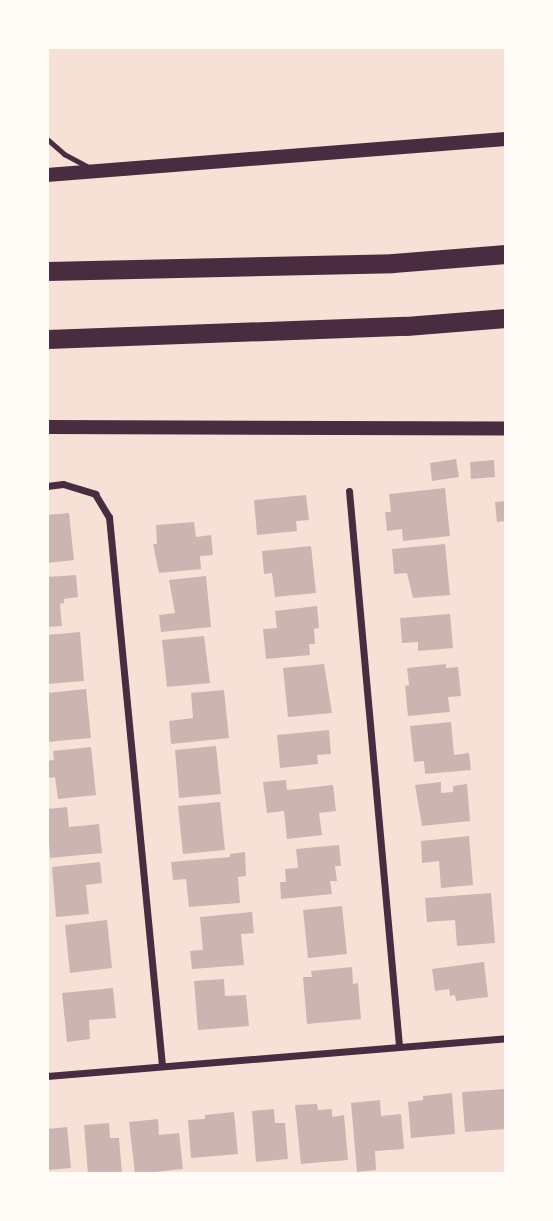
<!DOCTYPE html>
<html>
<head>
<meta charset="utf-8">
<style>
	body { margin:0 }
	#map { position:relative; width:553px; height:1221px; overflow:hidden; background:#f7e1d7; font-family:"Alegreya Sans",sans-serif }
	div>[style] { position:absolute }
	.building>* { inset:0; background:#ccb4b1 }
	.service>* { height:5px; margin:-2.5px; padding:0 2.5px; transform-origin:2.5px; border-radius:2.5px; background:#4a2c40 }
	.minor>* { height:7px; margin:-3.5px; padding:0 3.5px; transform-origin:3.5px; border-radius:3.5px; background:#4a2c40 }
	.secondary>* { height:14px; margin:-7px; padding:0 7px; transform-origin:7px; border-radius:7px; background:#4a2c40 }
	.motorway>* { height:19px; margin:-9.5px; padding:0 9.5px; transform-origin:9.5px; border-radius:9.5px; background:#4a2c40 }
	span { translate:-50% -50%; white-space:nowrap; text-align:center; line-height:1.15; -webkit-text-stroke:6px #fffaf5; paint-order:stroke }
	.frame { position:absolute; inset:0; border:49px solid #fffaf5; pointer-events:none }
</style>
</head>
<body>
<div id="map">
	<div class="building">
		<i style="clip-path:polygon(456px 459px,459px 477px,432px 481px,430px 463px)"></i>
		<i style="clip-path:polygon(494px 460px,495px 477px,471px 479px,470px 462px)"></i>
		<i style="clip-path:polygon(445px 488px,450px 536px,403px 541px,402px 529px,387px 531px,385px 512px,391px 512px,389px 494px)"></i>
		<i style="clip-path:polygon(306px 495px,309px 520px,296px 521px,297px 531px,257px 535px,254px 500px)"></i>
		<i style="clip-path:polygon(506px 501px,506px 521px,497px 522px,495px 502px)"></i>
		<i style="clip-path:polygon(69px 513px,74px 560px,47px 563px,47px 515px)"></i>
		<i style="clip-path:polygon(194px 522px,196px 537px,211px 535px,213px 555px,200px 556px,201px 569px,159px 573px,153px 544px,157px 544px,156px 525px)"></i>
		<i style="clip-path:polygon(445px 544px,450px 595px,413px 598px,407px 573px,394px 574px,392px 549px)"></i>
		<i style="clip-path:polygon(311px 546px,316px 593px,275px 597px,272px 573px,264px 574px,262px 551px)"></i>
		<i style="clip-path:polygon(76px 575px,78px 597px,64px 599px,64px 603px,60px 604px,62px 626px,47px 627px,47px 577px)"></i>
		<i style="clip-path:polygon(206px 576px,211px 627px,161px 632px,159px 615px,175px 613px,169px 580px)"></i>
		<i style="clip-path:polygon(317px 606px,319px 628px,314px 629px,315px 644px,309px 644px,310px 655px,266px 659px,263px 629px,277px 628px,275px 611px)"></i>
		<i style="clip-path:polygon(450px 614px,453px 648px,418px 651px,418px 642px,402px 643px,400px 618px)"></i>
		<i style="clip-path:polygon(80px 632px,84px 681px,47px 684px,47px 635px)"></i>
		<i style="clip-path:polygon(204px 636px,210px 683px,167px 687px,162px 640px)"></i>
		<i style="clip-path:polygon(324px 664px,332px 713px,288px 717px,283px 668px)"></i>
		<i style="clip-path:polygon(446px 664px,446px 668px,458px 667px,461px 696px,448px 697px,450px 712px,408px 716px,405px 686px,409px 685px,407px 668px)"></i>
		<i style="clip-path:polygon(86px 689px,91px 738px,47px 742px,47px 693px)"></i>
		<i style="clip-path:polygon(224px 690px,229px 738px,171px 744px,169px 721px,193px 718px,191px 693px)"></i>
		<i style="clip-path:polygon(451px 722px,454px 755px,469px 753px,471px 770px,425px 774px,424px 761px,414px 762px,410px 726px)"></i>
		<i style="clip-path:polygon(329px 730px,331px 754px,317px 755px,318px 764px,280px 768px,277px 735px)"></i>
		<i style="clip-path:polygon(216px 746px,221px 794px,179px 798px,175px 750px)"></i>
		<i style="clip-path:polygon(91px 747px,96px 795px,58px 799px,55px 777px,47px 778px,47px 761px,54px 760px,53px 751px)"></i>
		<i style="clip-path:polygon(286px 780px,287px 790px,333px 785px,336px 811px,319px 813px,322px 835px,287px 839px,284px 811px,267px 813px,263px 782px)"></i>
		<i style="clip-path:polygon(441px 782px,441px 793px,453px 792px,453px 786px,467px 784px,470px 821px,422px 826px,415px 785px)"></i>
		<i style="clip-path:polygon(220px 802px,225px 850px,183px 854px,178px 806px)"></i>
		<i style="clip-path:polygon(67px 807px,69px 827px,99px 824px,102px 853px,50px 858px,47px 809px)"></i>
		<i style="clip-path:polygon(469px 836px,473px 885px,441px 888px,439px 861px,422px 863px,421px 841px)"></i>
		<i style="clip-path:polygon(339px 845px,341px 866px,335px 866px,337px 881px,330px 881px,332px 894px,281px 899px,280px 882px,286px 882px,285px 869px,298px 868px,296px 849px)"></i>
		<i style="clip-path:polygon(245px 852px,246px 876px,238px 877px,240px 903px,189px 907px,186px 879px,173px 880px,171px 862px,230px 857px,230px 854px)"></i>
		<i style="clip-path:polygon(100px 862px,102px 883px,86px 885px,89px 914px,56px 917px,52px 867px)"></i>
		<i style="clip-path:polygon(491px 893px,495px 943px,457px 946px,455px 920px,427px 922px,425px 898px)"></i>
		<i style="clip-path:polygon(342px 906px,347px 954px,308px 958px,303px 910px)"></i>
		<i style="clip-path:polygon(252px 912px,254px 933px,241px 934px,244px 965px,192px 969px,190px 951px,203px 950px,200px 917px)"></i>
		<i style="clip-path:polygon(107px 920px,112px 968px,70px 973px,65px 925px)"></i>
		<i style="clip-path:polygon(484px 962px,488px 997px,456px 1001px,455px 995px,450px 996px,449px 989px,435px 991px,432px 969px)"></i>
		<i style="clip-path:polygon(352px 967px,353px 984px,358px 983px,361px 1019px,307px 1024px,303px 977px,312px 977px,311px 971px)"></i>
		<i style="clip-path:polygon(224px 979px,225px 996px,246px 995px,249px 1026px,198px 1030px,194px 981px)"></i>
		<i style="clip-path:polygon(113px 988px,116px 1018px,89px 1020px,90px 1039px,67px 1042px,62px 993px)"></i>
		<i style="clip-path:polygon(506px 1089px,506px 1129px,465px 1132px,462px 1092px)"></i>
		<i style="clip-path:polygon(452px 1093px,455px 1134px,411px 1138px,408px 1102px,423px 1100px,423px 1096px)"></i>
		<i style="clip-path:polygon(380px 1100px,381px 1116px,401px 1114px,404px 1149px,375px 1151px,376px 1170px,357px 1172px,351px 1103px)"></i>
		<i style="clip-path:polygon(317px 1104px,318px 1110px,332px 1109px,332px 1117px,344px 1115px,348px 1160px,301px 1164px,295px 1105px)"></i>
		<i style="clip-path:polygon(274px 1109px,275px 1123px,285px 1123px,288px 1159px,256px 1162px,252px 1111px)"></i>
		<i style="clip-path:polygon(234px 1112px,238px 1154px,191px 1158px,188px 1120px,205px 1119px,205px 1115px)"></i>
		<i style="clip-path:polygon(158px 1119px,159px 1135px,179px 1133px,183px 1169px,135px 1174px,129px 1122px)"></i>
		<i style="clip-path:polygon(109px 1123px,110px 1138px,119px 1138px,122px 1174px,88px 1174px,84px 1125px)"></i>
		<i style="clip-path:polygon(67px 1127px,71px 1168px,47px 1170px,47px 1129px)"></i>
	</div>
	<div class="service">
		<i style="left:47px;top:139px;width:23px;rotate:41deg"></i>
		<i style="left:64px;top:154px;width:27px;rotate:28deg"></i>
	</div>
	<div class="minor">
		<i style="left:47px;top:486px;width:16px;rotate:-7deg"></i>
		<i style="left:63px;top:484px;width:34px;rotate:17deg"></i>
		<i style="left:95px;top:494px;width:27px;rotate:59deg"></i>
		<i style="left:109px;top:517px;width:551px;rotate:84.48deg"></i>
		<i style="left:349px;top:491px;width:557px;rotate:84.85deg"></i>
		<i style="left:47px;top:1076px;width:461px;rotate:-4.7deg"></i>
	</div>
	<div class="secondary">
		<i style="left:47px;top:175px;width:460px;rotate:-4.5deg"></i>
		<i style="left:47px;top:427px;width:459px;rotate:0.2deg"></i>
	</div>
	<div class="motorway">
		<i style="left:47px;top:271px;width:346px;rotate:-1.3deg"></i>
		<i style="left:393px;top:263px;width:113px;rotate:-4.6deg"></i>
		<i style="left:47px;top:339px;width:359px;rotate:-2.1deg"></i>
		<i style="left:406px;top:326px;width:100px;rotate:-4.6deg"></i>
	</div>
	<div class="frame"></div>
</div>
</body>
</html>
